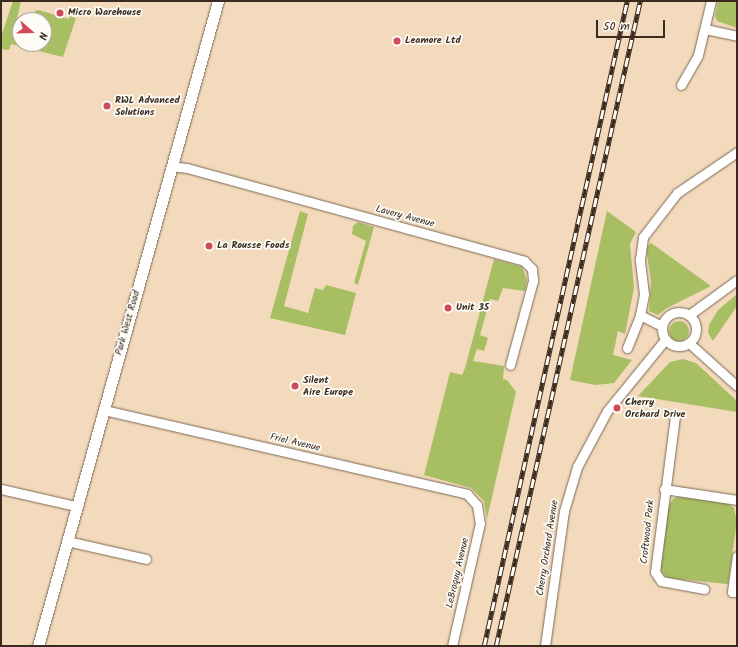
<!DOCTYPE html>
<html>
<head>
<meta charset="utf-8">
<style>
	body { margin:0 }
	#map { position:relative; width:738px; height:647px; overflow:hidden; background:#f3dabc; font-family:Kalam,sans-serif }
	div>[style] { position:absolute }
	.green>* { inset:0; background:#a7be63 }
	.round { border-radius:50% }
	.roads { filter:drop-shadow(0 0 1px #7b6855) drop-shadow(0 0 1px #7b6855) }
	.minor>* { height:9px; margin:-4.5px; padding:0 4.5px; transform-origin:4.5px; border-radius:4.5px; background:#fff }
	.minor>.ring { margin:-4.5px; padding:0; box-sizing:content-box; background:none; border:9px solid #fff; border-radius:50% }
	.tertiary>* { height:11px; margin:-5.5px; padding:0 5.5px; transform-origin:5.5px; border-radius:5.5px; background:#fff }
	.rail>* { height:4.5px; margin-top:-2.25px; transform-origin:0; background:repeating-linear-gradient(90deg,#fdfcf7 0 9px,#3b2a1e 0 18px); box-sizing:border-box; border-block:1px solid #3b2a1e }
	.dots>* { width:11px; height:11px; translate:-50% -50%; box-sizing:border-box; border:2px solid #fdfcf7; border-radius:50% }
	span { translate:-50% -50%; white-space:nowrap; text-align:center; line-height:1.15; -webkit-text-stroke:3.5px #fdfcf7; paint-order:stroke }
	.poi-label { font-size:10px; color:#3b2a1e; font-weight:700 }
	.left { translate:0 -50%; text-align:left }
	.street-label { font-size:10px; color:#3b2a1e }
	.frame { position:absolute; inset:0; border:2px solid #3b2a1e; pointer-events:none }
	.north { position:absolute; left:12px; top:12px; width:40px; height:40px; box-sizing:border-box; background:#fdfcf7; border:1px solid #afa8a0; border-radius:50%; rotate:110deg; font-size:11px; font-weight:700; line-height:16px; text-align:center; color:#3b2a1e }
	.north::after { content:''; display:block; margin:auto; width:14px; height:18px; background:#d1495b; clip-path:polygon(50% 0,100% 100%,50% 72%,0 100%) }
	.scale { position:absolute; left:596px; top:20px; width:69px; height:18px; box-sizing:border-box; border:2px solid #3b2a1e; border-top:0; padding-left:5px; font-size:12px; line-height:14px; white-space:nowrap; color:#3b2a1e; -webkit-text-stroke:3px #fdfcf7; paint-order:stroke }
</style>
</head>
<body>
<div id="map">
	<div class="green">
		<i style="clip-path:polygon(13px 1px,21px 1px,16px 23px,20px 25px,20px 44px,44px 44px,44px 20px,32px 20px,35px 11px,38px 10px,69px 19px,69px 16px,76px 18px,63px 57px,11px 44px,9px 50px,1px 49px,1px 37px)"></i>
		<i style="clip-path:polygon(718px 1px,737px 1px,737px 28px,717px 21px,715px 16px)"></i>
		<i style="clip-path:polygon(300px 211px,308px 214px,284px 306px,308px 313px,315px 288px,323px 290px,326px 285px,356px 293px,345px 335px,270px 318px)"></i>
		<i style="clip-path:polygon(607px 211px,636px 232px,630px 244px,634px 288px,625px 334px,618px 331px,613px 355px,632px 360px,614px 383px,595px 385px,570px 380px)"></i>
		<i style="clip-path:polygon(358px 222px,374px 227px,358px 285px,354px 283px,366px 241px,352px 234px,353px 226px)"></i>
		<i style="clip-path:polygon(651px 243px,711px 286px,667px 308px,658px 315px,649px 311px,651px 281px,646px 248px)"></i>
		<i style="clip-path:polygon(494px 259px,522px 267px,527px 280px,525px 291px,503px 288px,498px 301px,490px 299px,480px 335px,488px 338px,484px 351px,477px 349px,473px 361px,504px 366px,503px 379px,507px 380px,516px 392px,487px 519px,484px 501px,471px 488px,424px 475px,450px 372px,462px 375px,465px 368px)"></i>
		<i style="clip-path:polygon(737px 294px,737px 306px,713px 341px,708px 333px,709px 325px,718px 310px)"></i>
		<i class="round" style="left:669px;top:321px;width:20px;height:20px"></i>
		<i style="clip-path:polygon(683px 359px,696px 363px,737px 401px,737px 412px,638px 396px,670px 362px)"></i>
		<i style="clip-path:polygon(683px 496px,727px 503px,734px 508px,737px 521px,728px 584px,667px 578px,662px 572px,660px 565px,668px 506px,674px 498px)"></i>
	</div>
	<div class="roads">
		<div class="minor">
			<i style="left:705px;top:29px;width:33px;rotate:12deg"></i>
			<i style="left:681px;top:85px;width:34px;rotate:-60deg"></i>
			<i style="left:698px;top:55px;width:56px;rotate:-76.5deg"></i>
			<i style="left:172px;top:166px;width:15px;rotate:8deg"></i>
			<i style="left:187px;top:168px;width:350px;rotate:15.4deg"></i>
			<i style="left:524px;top:261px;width:11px;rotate:45deg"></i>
			<i style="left:532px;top:269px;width:12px;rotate:85deg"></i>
			<i style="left:533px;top:281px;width:87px;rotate:105.3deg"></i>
			<i class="ring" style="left:662px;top:312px;width:25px;height:25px"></i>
			<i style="left:640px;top:315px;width:25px;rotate:27deg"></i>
			<i style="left:689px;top:315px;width:59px;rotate:-36.1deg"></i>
			<i style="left:689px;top:343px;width:64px;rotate:41.9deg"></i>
			<i style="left:627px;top:348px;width:35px;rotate:-68deg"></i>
			<i style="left:640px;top:315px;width:21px;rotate:-79deg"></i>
			<i style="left:644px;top:294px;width:35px;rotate:-97deg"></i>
			<i style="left:640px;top:259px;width:22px;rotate:-82deg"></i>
			<i style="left:643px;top:237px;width:56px;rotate:-52.3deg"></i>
			<i style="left:677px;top:193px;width:73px;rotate:-34.3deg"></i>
			<i style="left:104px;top:410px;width:373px;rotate:13deg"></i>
			<i style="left:467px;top:494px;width:15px;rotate:48deg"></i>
			<i style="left:477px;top:505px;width:18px;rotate:81deg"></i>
			<i style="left:480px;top:523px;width:126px;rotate:102.8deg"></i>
			<i style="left:675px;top:416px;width:157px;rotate:97.3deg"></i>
			<i style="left:655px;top:572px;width:11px;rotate:56deg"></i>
			<i style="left:661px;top:581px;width:44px;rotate:10.5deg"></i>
			<i style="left:1px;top:489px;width:77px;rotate:12.8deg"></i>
			<i style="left:664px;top:489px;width:74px;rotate:8.6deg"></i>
			<i style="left:67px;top:541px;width:81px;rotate:12.8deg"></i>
			<i style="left:737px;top:556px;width:36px;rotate:98deg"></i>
			<i style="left:732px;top:592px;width:5px"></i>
			<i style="left:545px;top:646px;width:136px;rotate:-82deg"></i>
			<i style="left:564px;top:511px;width:46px;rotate:-73.5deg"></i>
			<i style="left:577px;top:467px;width:64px;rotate:-61.8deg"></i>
			<i style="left:607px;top:411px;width:92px;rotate:-50.8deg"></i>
		</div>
		<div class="tertiary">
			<i style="left:38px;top:646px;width:670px;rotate:-74.41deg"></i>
		</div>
	</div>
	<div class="rail">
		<i style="left:484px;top:646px;width:661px;rotate:-77.5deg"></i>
		<i style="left:496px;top:646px;width:661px;rotate:-77.41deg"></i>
	</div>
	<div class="dots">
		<i style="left:60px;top:13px;background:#d1495b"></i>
		<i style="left:397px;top:41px;background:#d1495b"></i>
		<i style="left:107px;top:106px;background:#d1495b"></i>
		<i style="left:209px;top:246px;background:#d1495b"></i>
		<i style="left:448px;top:308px;background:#d1495b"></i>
		<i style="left:295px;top:386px;background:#d1495b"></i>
		<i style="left:617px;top:408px;background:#d1495b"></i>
	</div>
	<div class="poi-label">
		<span class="left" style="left:68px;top:13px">Micro Warehouse</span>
		<span class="left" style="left:405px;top:41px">Leamore Ltd</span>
		<span class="left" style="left:115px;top:106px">RWL Advanced<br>Solutions</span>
		<span class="left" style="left:217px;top:246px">La Rousse Foods</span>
		<span class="left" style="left:456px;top:308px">Unit 35</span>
		<span class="left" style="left:303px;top:386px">Silent<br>Aire Europe</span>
		<span class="left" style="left:625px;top:408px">Cherry<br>Orchard Drive</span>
	</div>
	<div class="street-label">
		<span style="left:405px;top:217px;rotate:15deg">Lavery Avenue</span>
		<span style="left:128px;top:323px;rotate:-74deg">Park West Road</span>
		<span style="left:295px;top:443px;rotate:13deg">Friel Avenue</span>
		<span style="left:648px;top:532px;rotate:-84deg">Croftwood Park</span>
		<span style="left:548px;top:548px;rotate:-81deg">Cherry Orchard Avenue</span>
		<span style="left:458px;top:573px;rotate:-77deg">LeBroquy Avenue</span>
	</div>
	<div class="frame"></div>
	<div class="north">N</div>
	<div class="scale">50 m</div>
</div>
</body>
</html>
